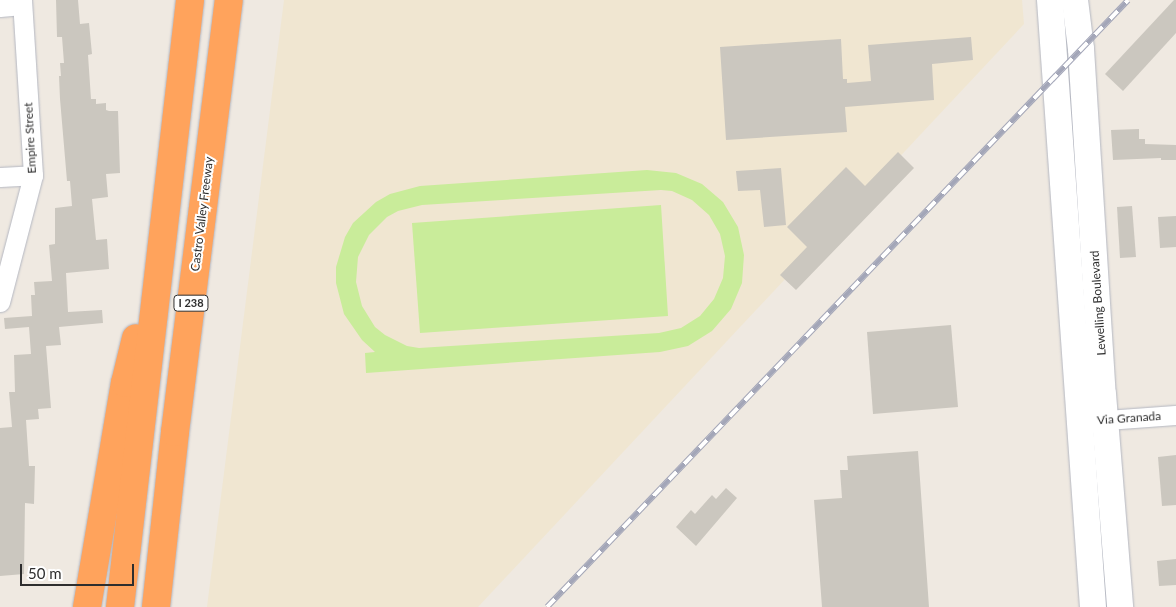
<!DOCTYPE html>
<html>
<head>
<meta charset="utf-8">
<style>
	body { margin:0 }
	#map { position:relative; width:1176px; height:607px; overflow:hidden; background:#efe9e1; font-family:Lato,sans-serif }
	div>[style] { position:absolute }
	.education>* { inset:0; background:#f0e6d1 }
	.pitch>* { inset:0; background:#c9ec9a }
	.building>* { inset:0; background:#cbc7bf }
	.roads { filter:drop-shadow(0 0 1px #b4b7c1) drop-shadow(0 0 1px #b4b7c1) }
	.street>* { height:19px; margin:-9.5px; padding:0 9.5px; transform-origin:9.5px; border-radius:9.5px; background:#fff }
	.secondary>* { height:26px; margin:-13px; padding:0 13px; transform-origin:13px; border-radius:13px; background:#fff }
	.highway>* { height:28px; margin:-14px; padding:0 14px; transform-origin:14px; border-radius:14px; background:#ffa35c }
	.rail>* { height:5.5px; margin-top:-2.75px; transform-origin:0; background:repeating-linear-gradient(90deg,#fff 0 11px,#a3a6b8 0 22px); box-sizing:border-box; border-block:1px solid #a3a6b8 }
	span { translate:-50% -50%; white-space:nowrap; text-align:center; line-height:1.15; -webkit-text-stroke:4px #fff; paint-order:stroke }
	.shield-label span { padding:1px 4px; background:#fff; border:1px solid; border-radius:4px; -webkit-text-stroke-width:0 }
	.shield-label { font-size:11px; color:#2e2e2e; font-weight:700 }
	.street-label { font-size:12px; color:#2e2e2e }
	.scale { position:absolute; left:20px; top:564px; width:114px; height:22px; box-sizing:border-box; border:2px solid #2e2e2e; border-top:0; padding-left:6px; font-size:15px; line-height:18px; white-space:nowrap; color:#2e2e2e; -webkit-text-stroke:4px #fff; paint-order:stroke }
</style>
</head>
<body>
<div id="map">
	<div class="education">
		<i style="clip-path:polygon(284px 0,1022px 0,1024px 24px,478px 607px,207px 607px)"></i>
	</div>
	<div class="pitch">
		<i style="clip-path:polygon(evenodd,647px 170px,676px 173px,702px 184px,723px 202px,738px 227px,744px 255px,742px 283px,731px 309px,712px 331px,688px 346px,660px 352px,366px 373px,365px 353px,375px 352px,362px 340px,344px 314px,336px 283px,336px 267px,345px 237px,353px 223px,376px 202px,390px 194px,420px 186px,647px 170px,661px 190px,672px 191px,692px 200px,709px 215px,720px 234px,725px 256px,723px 278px,714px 299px,700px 316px,681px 328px,659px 333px,419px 348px,407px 346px,385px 335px,375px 327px,362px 306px,356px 282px,358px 257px,369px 235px,387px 217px,398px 211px,422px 205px,661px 190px)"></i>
		<i style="clip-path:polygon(661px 205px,668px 316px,420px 333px,412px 223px)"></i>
	</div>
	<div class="building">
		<i style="clip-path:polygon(56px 0,78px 0,80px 24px,89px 23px,92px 54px,88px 55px,91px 99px,96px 99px,96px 104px,106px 103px,106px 110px,109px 111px,118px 111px,120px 173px,106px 174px,108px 197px,92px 199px,96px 240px,107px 239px,109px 269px,66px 273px,68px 312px,102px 310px,103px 323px,59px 327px,61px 345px,46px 346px,51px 408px,38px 409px,39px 419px,26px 420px,29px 466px,35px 466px,34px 504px,25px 503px,24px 574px,0 576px,0 428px,12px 427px,9px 392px,15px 392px,14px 355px,31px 354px,29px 327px,5px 329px,4px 318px,32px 316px,31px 295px,35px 295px,34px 282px,52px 281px,49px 245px,55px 244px,55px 208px,72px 206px,70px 181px,67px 181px,60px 99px,59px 76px,61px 76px,60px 63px,64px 63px,62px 37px,57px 37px)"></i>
		<i style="clip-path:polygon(1174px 0,1176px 0,1176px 33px,1123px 91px,1105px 74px)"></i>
		<i style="clip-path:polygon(971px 37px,973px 60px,932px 64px,934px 100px,845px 107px,847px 132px,726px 140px,720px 47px,841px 39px,843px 79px,847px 79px,847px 83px,871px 81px,868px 45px)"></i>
		<i style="clip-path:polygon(1139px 129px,1139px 139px,1145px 139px,1145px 144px,1176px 145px,1176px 160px,1161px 160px,1161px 158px,1113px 160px,1111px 130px)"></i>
		<i style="clip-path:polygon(898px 152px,914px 168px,796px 290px,780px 275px,807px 247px,787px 227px,846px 167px,865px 186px)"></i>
		<i style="clip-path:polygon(781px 168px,786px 225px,764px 227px,760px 190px,738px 191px,736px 171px)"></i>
		<i style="clip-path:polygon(1132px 206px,1136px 257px,1120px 258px,1117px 207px)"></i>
		<i style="clip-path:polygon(1176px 216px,1176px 247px,1160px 248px,1158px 217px)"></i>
		<i style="clip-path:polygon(951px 325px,958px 407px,873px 414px,867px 332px)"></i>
		<i style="clip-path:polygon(918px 451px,929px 607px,822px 607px,814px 500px,842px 498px,840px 470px,848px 470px,847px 456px)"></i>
		<i style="clip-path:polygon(1176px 455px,1176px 505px,1162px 506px,1158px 457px)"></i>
		<i style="clip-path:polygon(726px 488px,737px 498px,696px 546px,676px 527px,691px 510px,695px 514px,712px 495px,716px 499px)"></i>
		<i style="clip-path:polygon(1176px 559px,1176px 585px,1159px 586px,1157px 561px)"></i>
	</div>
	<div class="roads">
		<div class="street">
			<i style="left:0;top:7px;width:22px;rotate:-5deg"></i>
			<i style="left:0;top:177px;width:33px;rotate:-3deg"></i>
			<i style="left:0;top:302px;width:131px;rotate:-75.4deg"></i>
			<i style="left:33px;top:175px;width:175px;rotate:-93.6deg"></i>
			<i style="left:1092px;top:421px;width:84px;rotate:-4.1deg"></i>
		</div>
		<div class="secondary">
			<i style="left:1050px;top:0;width:609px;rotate:85.95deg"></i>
			<i style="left:1075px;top:0;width:49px;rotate:83deg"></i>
			<i style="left:1081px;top:49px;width:346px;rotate:86.4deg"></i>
			<i style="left:1103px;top:394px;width:214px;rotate:85.4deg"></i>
		</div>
		<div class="highway">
			<i style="left:87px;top:607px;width:227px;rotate:-80.4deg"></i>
			<i style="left:125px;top:383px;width:46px;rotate:-76.3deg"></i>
			<i style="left:120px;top:607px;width:611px;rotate:-83.42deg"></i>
			<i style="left:156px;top:607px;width:176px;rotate:-83.8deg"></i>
			<i style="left:175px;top:432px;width:435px;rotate:-82.9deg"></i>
		</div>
	</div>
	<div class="rail">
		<i style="left:547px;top:607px;width:840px;rotate:-46.25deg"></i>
	</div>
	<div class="shield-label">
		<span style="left:191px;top:303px">I 238</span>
	</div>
	<div class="street-label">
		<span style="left:30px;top:138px;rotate:-93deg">Empire Street</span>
		<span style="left:202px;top:214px;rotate:-83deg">Castro Valley Freeway</span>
		<span style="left:1098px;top:303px;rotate:-94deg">Lewelling Boulevard</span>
		<span style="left:1129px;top:418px;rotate:-4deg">Via Granada</span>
	</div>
	<div class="scale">50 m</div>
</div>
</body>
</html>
